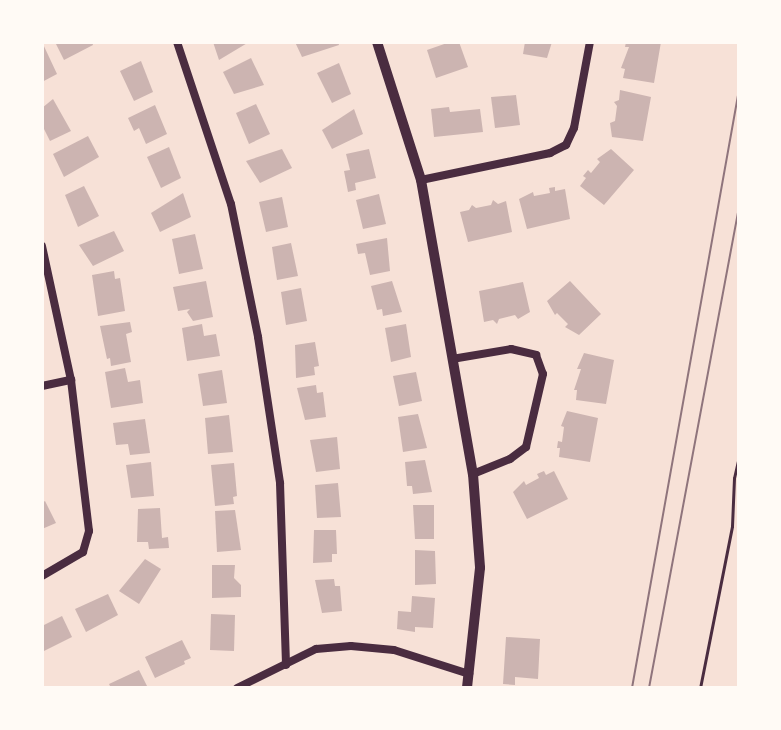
<!DOCTYPE html>
<html>
<head>
<meta charset="utf-8">
<style>
	body { margin:0 }
	#map { position:relative; width:781px; height:730px; overflow:hidden; background:#f7e1d7; font-family:"Space Grotesk",sans-serif }
	div>[style] { position:absolute }
	.building>* { inset:0; background:#ccb4b1 }
	.path>* { height:3px; margin:-1.5px; padding:0 1.5px; transform-origin:1.5px; border-radius:1.5px; background:#4a2c40 }
	.minor>* { height:8px; margin:-4px; padding:0 4px; transform-origin:4px; border-radius:4px; background:#4a2c40 }
	.tertiary>* { height:10px; margin:-5px; padding:0 5px; transform-origin:5px; border-radius:5px; background:#4a2c40 }
	.tram>* { height:2px; margin:-1px; padding:0 1px; transform-origin:1px; border-radius:1px; background:#8f747c }
	span { translate:-50% -50%; white-space:nowrap; text-align:center; line-height:1.15; -webkit-text-stroke:7px #fffaf5; paint-order:stroke }
	.frame { position:absolute; inset:0; border:44px solid #fffaf5; pointer-events:none }
</style>
</head>
<body>
<div id="map">
	<div class="building">
		<i style="clip-path:polygon(42px 42px,57px 74px,42px 82px)"></i>
		<i style="clip-path:polygon(55px 42px,92px 42px,93px 45px,64px 60px)"></i>
		<i style="clip-path:polygon(213px 42px,249px 42px,219px 60px)"></i>
		<i style="clip-path:polygon(295px 42px,338px 42px,339px 45px,302px 57px)"></i>
		<i style="clip-path:polygon(450px 42px,459px 42px,468px 67px,436px 78px,427px 50px)"></i>
		<i style="clip-path:polygon(525px 42px,552px 42px,547px 58px,523px 54px)"></i>
		<i style="clip-path:polygon(626px 42px,661px 42px,654px 83px,623px 78px,625px 69px,621px 68px,629px 47px,625px 47px)"></i>
		<i style="clip-path:polygon(251px 58px,264px 85px,234px 94px,223px 72px)"></i>
		<i style="clip-path:polygon(141px 61px,153px 92px,134px 101px,120px 71px)"></i>
		<i style="clip-path:polygon(339px 63px,351px 94px,332px 103px,317px 73px)"></i>
		<i style="clip-path:polygon(620px 90px,651px 97px,643px 141px,612px 137px,610px 123px,615px 121px,617px 106px,614px 102px,619px 100px)"></i>
		<i style="clip-path:polygon(516px 95px,520px 125px,495px 128px,491px 97px)"></i>
		<i style="clip-path:polygon(53px 99px,71px 131px,50px 141px,43px 127px,42px 108px)"></i>
		<i style="clip-path:polygon(256px 104px,270px 134px,249px 144px,236px 113px)"></i>
		<i style="clip-path:polygon(155px 105px,167px 134px,146px 144px,139px 128px,134px 131px,128px 118px)"></i>
		<i style="clip-path:polygon(449px 107px,450px 112px,480px 109px,483px 132px,434px 137px,431px 109px)"></i>
		<i style="clip-path:polygon(354px 109px,363px 134px,332px 149px,322px 130px)"></i>
		<i style="clip-path:polygon(88px 136px,99px 157px,64px 177px,53px 154px)"></i>
		<i style="clip-path:polygon(169px 147px,181px 178px,161px 188px,147px 157px)"></i>
		<i style="clip-path:polygon(282px 149px,292px 168px,260px 183px,246px 161px)"></i>
		<i style="clip-path:polygon(369px 149px,376px 178px,355px 183px,356px 190px,348px 192px,344px 171px,350px 170px,346px 154px)"></i>
		<i style="clip-path:polygon(611px 149px,634px 170px,604px 205px,580px 186px,586px 178px,583px 176px,588px 170px,591px 173px,600px 162px,597px 159px)"></i>
		<i style="clip-path:polygon(84px 186px,99px 216px,78px 227px,65px 195px)"></i>
		<i style="clip-path:polygon(555px 187px,555px 191px,565px 189px,570px 219px,527px 229px,519px 199px,533px 192px,534px 196px,550px 193px,549px 188px)"></i>
		<i style="clip-path:polygon(183px 193px,191px 217px,160px 232px,151px 213px)"></i>
		<i style="clip-path:polygon(379px 194px,386px 224px,363px 229px,356px 200px)"></i>
		<i style="clip-path:polygon(282px 197px,288px 227px,266px 232px,259px 202px)"></i>
		<i style="clip-path:polygon(493px 200px,498px 204px,506px 201px,512px 232px,468px 242px,460px 212px,469px 210px,472px 205px,476px 208px,491px 205px)"></i>
		<i style="clip-path:polygon(114px 231px,124px 251px,93px 266px,79px 245px)"></i>
		<i style="clip-path:polygon(195px 234px,203px 269px,179px 274px,172px 239px)"></i>
		<i style="clip-path:polygon(387px 238px,390px 271px,370px 275px,365px 253px,358px 254px,356px 244px)"></i>
		<i style="clip-path:polygon(291px 243px,298px 276px,277px 280px,272px 247px)"></i>
		<i style="clip-path:polygon(114px 271px,115px 279px,120px 278px,125px 311px,98px 316px,92px 275px)"></i>
		<i style="clip-path:polygon(206px 281px,213px 317px,193px 321px,187px 312px,190px 309px,178px 311px,173px 287px)"></i>
		<i style="clip-path:polygon(392px 281px,402px 312px,383px 316px,382px 309px,377px 310px,371px 286px)"></i>
		<i style="clip-path:polygon(570px 281px,601px 314px,579px 335px,565px 327px,568px 324px,557px 313px,555px 315px,547px 301px)"></i>
		<i style="clip-path:polygon(523px 282px,530px 312px,518px 319px,515px 315px,499px 319px,497px 324px,493px 320px,484px 322px,479px 291px)"></i>
		<i style="clip-path:polygon(301px 288px,307px 321px,286px 325px,281px 292px)"></i>
		<i style="clip-path:polygon(130px 322px,132px 332px,126px 334px,131px 362px,111px 366px,110px 358px,107px 359px,100px 326px)"></i>
		<i style="clip-path:polygon(202px 324px,204px 336px,216px 334px,220px 356px,187px 361px,182px 328px)"></i>
		<i style="clip-path:polygon(406px 324px,411px 357px,391px 362px,385px 328px)"></i>
		<i style="clip-path:polygon(315px 342px,319px 366px,314px 367px,315px 375px,296px 378px,295px 345px)"></i>
		<i style="clip-path:polygon(584px 353px,614px 360px,606px 404px,576px 400px,577px 390px,574px 390px,581px 369px,577px 369px)"></i>
		<i style="clip-path:polygon(125px 368px,128px 382px,140px 380px,143px 403px,111px 408px,105px 372px)"></i>
		<i style="clip-path:polygon(222px 370px,227px 403px,203px 406px,198px 374px)"></i>
		<i style="clip-path:polygon(416px 372px,422px 401px,399px 406px,393px 376px)"></i>
		<i style="clip-path:polygon(316px 385px,317px 393px,323px 392px,326px 417px,305px 420px,297px 388px)"></i>
		<i style="clip-path:polygon(567px 411px,598px 418px,590px 462px,559px 457px,560px 448px,557px 448px,558px 441px,562px 442px,564px 427px,561px 426px)"></i>
		<i style="clip-path:polygon(418px 414px,427px 448px,403px 452px,398px 417px)"></i>
		<i style="clip-path:polygon(229px 415px,233px 452px,208px 454px,205px 418px)"></i>
		<i style="clip-path:polygon(145px 419px,150px 453px,130px 455px,128px 444px,116px 445px,113px 423px)"></i>
		<i style="clip-path:polygon(337px 437px,340px 469px,316px 472px,310px 440px)"></i>
		<i style="clip-path:polygon(425px 460px,432px 492px,413px 494px,412px 486px,407px 486px,405px 462px)"></i>
		<i style="clip-path:polygon(151px 462px,154px 496px,131px 498px,126px 465px)"></i>
		<i style="clip-path:polygon(234px 463px,237px 496px,233px 497px,234px 504px,215px 506px,211px 465px)"></i>
		<i style="clip-path:polygon(544px 471px,546px 475px,554px 471px,568px 499px,527px 519px,513px 492px,524px 481px,526px 485px,539px 478px,537px 474px)"></i>
		<i style="clip-path:polygon(338px 483px,341px 517px,317px 518px,315px 485px)"></i>
		<i style="clip-path:polygon(45px 501px,56px 523px,42px 529px,42px 503px)"></i>
		<i style="clip-path:polygon(413px 505px,434px 505px,434px 539px,415px 539px)"></i>
		<i style="clip-path:polygon(160px 508px,162px 538px,168px 537px,169px 548px,149px 549px,148px 542px,137px 542px,138px 509px)"></i>
		<i style="clip-path:polygon(235px 510px,241px 550px,217px 552px,215px 511px)"></i>
		<i style="clip-path:polygon(314px 530px,336px 530px,337px 554px,332px 554px,332px 562px,313px 563px)"></i>
		<i style="clip-path:polygon(415px 550px,435px 551px,436px 584px,415px 585px)"></i>
		<i style="clip-path:polygon(145px 559px,161px 569px,139px 604px,119px 591px)"></i>
		<i style="clip-path:polygon(212px 565px,235px 565px,234px 578px,241px 585px,241px 597px,212px 598px)"></i>
		<i style="clip-path:polygon(334px 579px,335px 586px,340px 586px,342px 611px,322px 613px,315px 580px)"></i>
		<i style="clip-path:polygon(108px 594px,118px 615px,86px 632px,75px 609px)"></i>
		<i style="clip-path:polygon(412px 596px,435px 598px,433px 628px,415px 627px,415px 632px,397px 629px,398px 611px,411px 612px)"></i>
		<i style="clip-path:polygon(211px 614px,235px 615px,234px 651px,210px 650px)"></i>
		<i style="clip-path:polygon(62px 616px,72px 637px,42px 652px,42px 626px)"></i>
		<i style="clip-path:polygon(506px 637px,540px 639px,538px 679px,515px 677px,515px 685px,503px 684px)"></i>
		<i style="clip-path:polygon(182px 640px,191px 658px,184px 661px,185px 664px,155px 678px,145px 657px)"></i>
		<i style="clip-path:polygon(139px 670px,148px 688px,111px 688px,109px 684px)"></i>
	</div>
	<div class="path">
		<i style="left:700px;top:688px;width:165px;rotate:-78.8deg"></i>
		<i style="left:732px;top:526px;width:48px;rotate:-87.6deg"></i>
		<i style="left:734px;top:478px;width:23px;rotate:-77deg"></i>
	</div>
	<div class="minor">
		<i style="left:177px;top:42px;width:171px;rotate:71.6deg"></i>
		<i style="left:231px;top:204px;width:136px;rotate:78.5deg"></i>
		<i style="left:258px;top:337px;width:148px;rotate:81.4deg"></i>
		<i style="left:280px;top:483px;width:182px;rotate:88.1deg"></i>
		<i style="left:421px;top:180px;width:132px;rotate:-11.8deg"></i>
		<i style="left:550px;top:153px;width:18px;rotate:-27deg"></i>
		<i style="left:566px;top:145px;width:19px;rotate:-65deg"></i>
		<i style="left:574px;top:128px;width:87px;rotate:-79.5deg"></i>
		<i style="left:42px;top:246px;width:137px;rotate:77.8deg"></i>
		<i style="left:71px;top:380px;width:152px;rotate:83.2deg"></i>
		<i style="left:89px;top:531px;width:22px;rotate:106deg"></i>
		<i style="left:83px;top:552px;width:48px;rotate:149.7deg"></i>
		<i style="left:452px;top:359px;width:60px;rotate:-9.6deg"></i>
		<i style="left:511px;top:349px;width:26px;rotate:13deg"></i>
		<i style="left:536px;top:355px;width:20px;rotate:70deg"></i>
		<i style="left:543px;top:374px;width:75px;rotate:103.1deg"></i>
		<i style="left:526px;top:447px;width:20px;rotate:143deg"></i>
		<i style="left:510px;top:459px;width:40px;rotate:158deg"></i>
		<i style="left:42px;top:386px;width:30px;rotate:-12deg"></i>
		<i style="left:237px;top:688px;width:88px;rotate:-26.3deg"></i>
		<i style="left:316px;top:649px;width:35px;rotate:-5deg"></i>
		<i style="left:351px;top:646px;width:43px;rotate:5.3deg"></i>
		<i style="left:394px;top:650px;width:79px;rotate:17.7deg"></i>
	</div>
	<div class="tertiary">
		<i style="left:377px;top:42px;width:145px;rotate:72.3deg"></i>
		<i style="left:421px;top:180px;width:299px;rotate:80deg"></i>
		<i style="left:473px;top:474px;width:94px;rotate:85.7deg"></i>
		<i style="left:480px;top:568px;width:121px;rotate:96.2deg"></i>
	</div>
	<div class="tram">
		<i style="left:632px;top:688px;width:607px;rotate:-79.86deg"></i>
		<i style="left:649px;top:688px;width:491px;rotate:-79.4deg"></i>
	</div>
	<div class="frame"></div>
</div>
</body>
</html>
